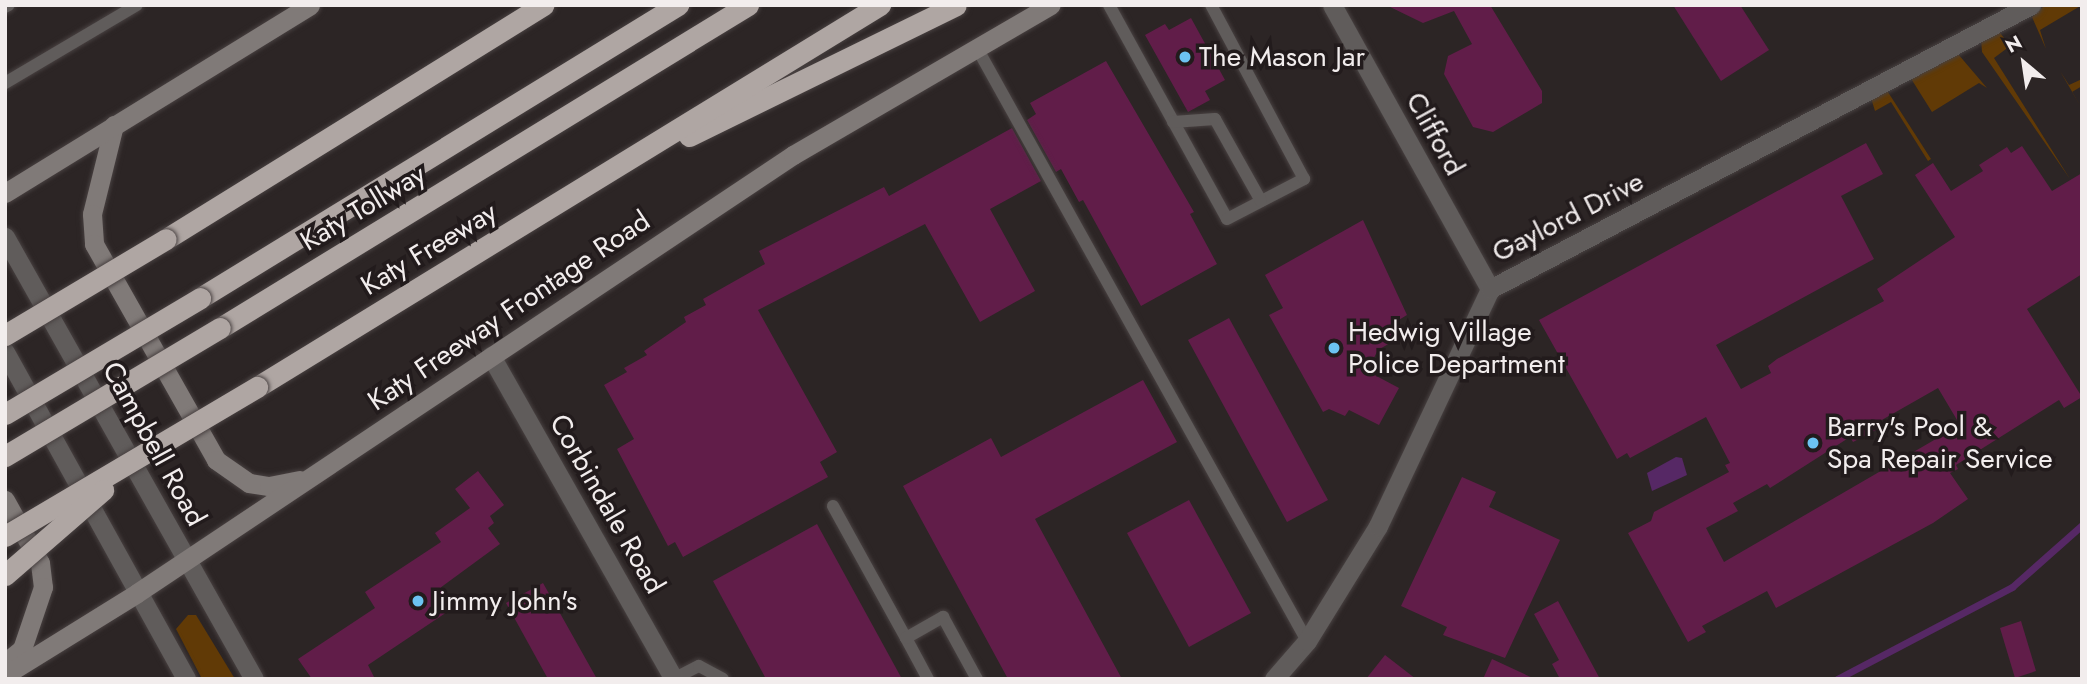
<!DOCTYPE html>
<html>
<head>
<meta charset="utf-8">
<style>
	body { margin:0 }
	#map { position:relative; width:2087px; height:684px; overflow:hidden; background:#2c2525; font-family:Jost,sans-serif }
	div>[style] { position:absolute }
	.green>* { inset:0; background:#613a06 }
	.water>* { inset:0; background:#562865 }
	.stream>* { height:7px; margin:-3.5px; padding:0 3.5px; transform-origin:3.5px; border-radius:3.5px; background:#562865 }
	.building>* { inset:0; background:#611d49 }
	.roads { filter:drop-shadow(0 0 2px #484141) drop-shadow(0 0 2px #484141) }
	.service>* { height:12px; margin:-6px; padding:0 6px; transform-origin:6px; border-radius:6px; background:#605c5b }
	.minor>* { height:19px; margin:-9.5px; padding:0 9.5px; transform-origin:9.5px; border-radius:9.5px; background:#605c5b }
	.tertiary>* { height:19px; margin:-9.5px; padding:0 9.5px; transform-origin:9.5px; border-radius:9.5px; background:#605c5b }
	.secondary>* { height:19px; margin:-9.5px; padding:0 9.5px; transform-origin:9.5px; border-radius:9.5px; background:#807a78 }
	.motorway>* { height:21px; margin:-10.5px; padding:0 10.5px; transform-origin:10.5px; border-radius:10.5px; background:#afa6a3 }
	.bridges { filter:drop-shadow(0 0 2px #484141) drop-shadow(0 0 2px #484141) }
	.motorway-bridge>* { height:21px; margin:-10.5px; padding:0 10.5px; transform-origin:10.5px; border-radius:10.5px; background:#afa6a3 }
	.dots>* { width:19px; height:19px; translate:-50% -50%; box-sizing:border-box; border:4px solid #221b1c; border-radius:50% }
	span { translate:-50% -50%; white-space:nowrap; text-align:center; line-height:1.15; -webkit-text-stroke:7px #221b1c; paint-order:stroke }
	.poi-label { font-size:28px; color:#f2eded }
	.left { translate:0 -50%; text-align:left }
	.street-label { font-size:28px; color:#f2eded }
	.frame { position:absolute; inset:0; border:7px solid #f2eded; pointer-events:none }
	.north { position:absolute; left:1989px; top:28px; width:70px; height:70px; -webkit-text-stroke:5px #221b1c; paint-order:stroke; rotate:331deg; font-size:19px; font-weight:700; line-height:28px; text-align:center; color:#f2eded }
	.north::after { content:''; display:block; margin:auto; width:24px; height:32px; background:#f2eded; clip-path:polygon(50% 0,100% 100%,50% 72%,0 100%) }
</style>
</head>
<body>
<div id="map">
	<div class="green">
		<i style="clip-path:polygon(2045px 5px,2082px 5px,2040px 30px,2046px 49px,2032px 17px)"></i>
		<i style="clip-path:polygon(1998px 30px,2010px 46px,1994px 58px,2070px 179px,1982px 52px,1981px 39px)"></i>
		<i style="clip-path:polygon(1958px 54px,1987px 88px,1979px 83px,1932px 112px,1910px 77px)"></i>
		<i style="clip-path:polygon(2060px 71px,2069px 85px,2082px 79px,2082px 86px,2072px 92px,2081px 107px)"></i>
		<i style="clip-path:polygon(1886px 89px,1931px 159px,1928px 161px,1891px 102px,1875px 111px,1871px 98px)"></i>
		<i style="clip-path:polygon(188px 615px,196px 615px,235px 679px,202px 679px,176px 629px)"></i>
	</div>
	<div class="water">
		<i style="clip-path:polygon(1676px 457px,1682px 458px,1687px 475px,1652px 491px,1647px 473px)"></i>
	</div>
	<div class="stream">
		<i style="left:1837px;top:679px;width:198px;rotate:-27.7deg"></i>
		<i style="left:2012px;top:587px;width:94px;rotate:-41.5deg"></i>
	</div>
	<div class="building">
		<i style="clip-path:polygon(1386px 5px,1490px 5px,1542px 91px,1542px 103px,1493px 132px,1473px 127px,1444px 74px,1448px 56px,1472px 44px,1454px 11px,1423px 23px)"></i>
		<i style="clip-path:polygon(1673px 5px,1740px 5px,1769px 50px,1721px 81px)"></i>
		<i style="clip-path:polygon(1191px 18px,1225px 80px,1205px 91px,1210px 100px,1188px 112px,1145px 35px,1165px 24px,1169px 30px)"></i>
		<i style="clip-path:polygon(1106px 61px,1194px 212px,1190px 214px,1217px 264px,1141px 306px,1083px 200px,1079px 202px,1061px 169px,1056px 172px,1027px 120px,1036px 114px,1030px 103px)"></i>
		<i style="clip-path:polygon(1012px 128px,1041px 181px,990px 209px,1035px 291px,980px 322px,925px 224px,758px 310px,837px 452px,820px 462px,828px 477px,683px 557px,675px 542px,668px 546px,617px 449px,634px 439px,604px 385px,627px 372px,624px 368px,647px 355px,644px 351px,686px 322px,684px 317px,706px 305px,703px 299px,765px 264px,759px 251px,884px 187px,889px 196px)"></i>
		<i style="clip-path:polygon(evenodd,1866px 143px,1883px 174px,1841px 196px,1874px 259px,1716px 345px,1741px 389px,1771px 373px,1768px 366px,1777px 359px,1884px 301px,1877px 289px,1955px 237px,1915px 175px,1933px 163px,1951px 191px,1983px 171px,1979px 165px,2007px 147px,2011px 153px,2022px 146px,2052px 191px,2082px 173px,2082px 274px,2027px 309px,2082px 397px,2064px 408px,2059px 400px,1956px 465px,1958px 469px,1950px 473px,1968px 499px,1933px 523px,1776px 608px,1767px 591px,1702px 626px,1706px 632px,1688px 642px,1628px 533px,1651px 521px,1654px 512px,1729px 472px,1725px 465px,1730px 463px,1706px 417px,1630px 458px,1627px 453px,1617px 459px,1539px 320px,1866px 143px,1938px 388px,1960px 425px,1724px 562px,1706px 528px,1738px 511px,1733px 503px,1767px 484px,1770px 488px,1850px 437px,1853px 442px,1876px 430px,1873px 425px,1938px 388px)"></i>
		<i style="clip-path:polygon(1363px 220px,1407px 315px,1397px 321px,1404px 335px,1378px 350px,1367px 371px,1399px 388px,1379px 425px,1349px 410px,1345px 416px,1329px 409px,1323px 412px,1269px 315px,1283px 308px,1265px 275px)"></i>
		<i style="clip-path:polygon(1229px 318px,1328px 500px,1287px 522px,1188px 340px)"></i>
		<i style="clip-path:polygon(1143px 380px,1177px 442px,1035px 519px,1122px 679px,1008px 679px,903px 486px,991px 438px,1001px 457px)"></i>
		<i style="clip-path:polygon(478px 471px,504px 505px,490px 516px,494px 523px,488px 528px,500px 544px,440px 588px,453px 608px,368px 665px,375px 679px,312px 679px,298px 659px,375px 608px,365px 592px,441px 542px,435px 533px,470px 508px,455px 489px)"></i>
		<i style="clip-path:polygon(1462px 477px,1496px 492px,1489px 507px,1560px 540px,1505px 658px,1443px 635px,1447px 627px,1401px 606px)"></i>
		<i style="clip-path:polygon(1189px 500px,1251px 613px,1189px 647px,1127px 533px)"></i>
		<i style="clip-path:polygon(817px 524px,902px 679px,766px 679px,713px 581px)"></i>
		<i style="clip-path:polygon(543px 583px,597px 679px,548px 679px,506px 603px)"></i>
		<i style="clip-path:polygon(1558px 601px,1600px 679px,1560px 679px,1552px 664px,1559px 660px,1534px 614px)"></i>
		<i style="clip-path:polygon(2021px 621px,2036px 671px,2015px 678px,2000px 628px)"></i>
		<i style="clip-path:polygon(1385px 655px,1416px 679px,1366px 679px)"></i>
		<i style="clip-path:polygon(1492px 659px,1535px 679px,1483px 679px)"></i>
	</div>
	<div class="roads">
		<div class="service">
			<i style="left:1109px;top:5px;width:244px;rotate:61.1deg"></i>
			<i style="left:1227px;top:219px;width:87px;rotate:-27.5deg"></i>
			<i style="left:1304px;top:179px;width:197px;rotate:-118.1deg"></i>
			<i style="left:5px;top:7px;width:4px;rotate:-27deg"></i>
			<i style="left:977px;top:48px;width:679px;rotate:60.9deg"></i>
			<i style="left:5px;top:83px;width:153px;rotate:-30.6deg"></i>
			<i style="left:1173px;top:122px;width:42px;rotate:-4.1deg"></i>
			<i style="left:1215px;top:119px;width:94px;rotate:60.7deg"></i>
			<i style="left:833px;top:506px;width:151px;rotate:61.1deg"></i>
			<i style="left:673px;top:679px;width:29px;rotate:-27deg"></i>
			<i style="left:699px;top:666px;width:27px;rotate:28deg"></i>
			<i style="left:928px;top:679px;width:47px;rotate:-118.2deg"></i>
			<i style="left:906px;top:638px;width:43px;rotate:-29.6deg"></i>
			<i style="left:943px;top:617px;width:71px;rotate:61.3deg"></i>
		</div>
		<div class="minor">
			<i style="left:1332px;top:5px;width:325px;rotate:60.9deg"></i>
		</div>
		<div class="tertiary">
			<i style="left:5px;top:237px;width:507px;rotate:60.61deg"></i>
			<i style="left:5px;top:352px;width:374px;rotate:61deg"></i>
			<i style="left:491px;top:356px;width:371px;rotate:60.5deg"></i>
			<i style="left:1274px;top:679px;width:50px;rotate:-49deg"></i>
			<i style="left:1307px;top:641px;width:135px;rotate:-58.3deg"></i>
			<i style="left:1378px;top:526px;width:262px;rotate:-64.7deg"></i>
			<i style="left:1490px;top:289px;width:611px;rotate:-27.7deg"></i>
		</div>
		<div class="secondary">
			<i style="left:114px;top:125px;width:92px;rotate:103.9deg"></i>
			<i style="left:92px;top:214px;width:30px;rotate:86deg"></i>
			<i style="left:94px;top:244px;width:248px;rotate:60.5deg"></i>
			<i style="left:216px;top:460px;width:40px;rotate:34.9deg"></i>
			<i style="left:249px;top:483px;width:20px;rotate:9deg"></i>
			<i style="left:269px;top:486px;width:31px;rotate:-11deg"></i>
			<i style="left:5px;top:193px;width:358px;rotate:-31.6deg"></i>
			<i style="left:5px;top:500px;width:72px;rotate:60.9deg"></i>
			<i style="left:40px;top:563px;width:24px;rotate:83deg"></i>
			<i style="left:43px;top:587px;width:65px;rotate:108.7deg"></i>
			<i style="left:22px;top:649px;width:22px;rotate:141deg"></i>
			<i style="left:5px;top:675px;width:155px;rotate:-31.8deg"></i>
			<i style="left:137px;top:593px;width:789px;rotate:-33.73deg"></i>
			<i style="left:793px;top:155px;width:298px;rotate:-30.2deg"></i>
		</div>
		<div class="motorway">
			<i style="left:689px;top:136px;width:297px;rotate:-26.1deg"></i>
			<i style="left:166px;top:239px;width:444px;rotate:-31.8deg"></i>
			<i style="left:200px;top:298px;width:561px;rotate:-31.51deg"></i>
			<i style="left:220px;top:328px;width:619px;rotate:-31.46deg"></i>
			<i style="left:257px;top:387px;width:731px;rotate:-31.52deg"></i>
		</div>
	</div>
	<div class="bridges">
		<div class="motorway-bridge">
			<i style="left:5px;top:335px;width:187px;rotate:-30.8deg"></i>
			<i style="left:5px;top:414px;width:227px;rotate:-30.7deg"></i>
			<i style="left:5px;top:456px;width:250px;rotate:-30.8deg"></i>
			<i style="left:5px;top:536px;width:293px;rotate:-30.6deg"></i>
			<i style="left:5px;top:575px;width:130px;rotate:-40.9deg"></i>
		</div>
	</div>
	<div class="dots">
		<i style="left:1185px;top:57px;background:#6cc3f2"></i>
		<i style="left:1334px;top:348px;background:#6cc3f2"></i>
		<i style="left:1813px;top:443px;background:#6cc3f2"></i>
		<i style="left:418px;top:601px;background:#6cc3f2"></i>
	</div>
	<div class="poi-label">
		<span class="left" style="left:1199px;top:57px">The Mason Jar</span>
		<span class="left" style="left:1348px;top:348px">Hedwig Village<br>Police Department</span>
		<span class="left" style="left:1827px;top:443px">Barry's Pool &amp;<br>Spa Repair Service</span>
		<span class="left" style="left:432px;top:601px">Jimmy John's</span>
	</div>
	<div class="street-label">
		<span style="left:1435px;top:134px;rotate:61deg">Clifford</span>
		<span style="left:363px;top:208px;rotate:-31deg">Katy Tollway</span>
		<span style="left:1568px;top:217px;rotate:-27deg">Gaylord Drive</span>
		<span style="left:429px;top:249px;rotate:-31deg">Katy Freeway</span>
		<span style="left:509px;top:311px;rotate:-34deg">Katy Freeway Frontage Road</span>
		<span style="left:154px;top:444px;rotate:61deg">Campbell Road</span>
		<span style="left:607px;top:504px;rotate:60deg">Corbindale Road</span>
	</div>
	<div class="frame"></div>
	<div class="north">N</div>
</div>
</body>
</html>
